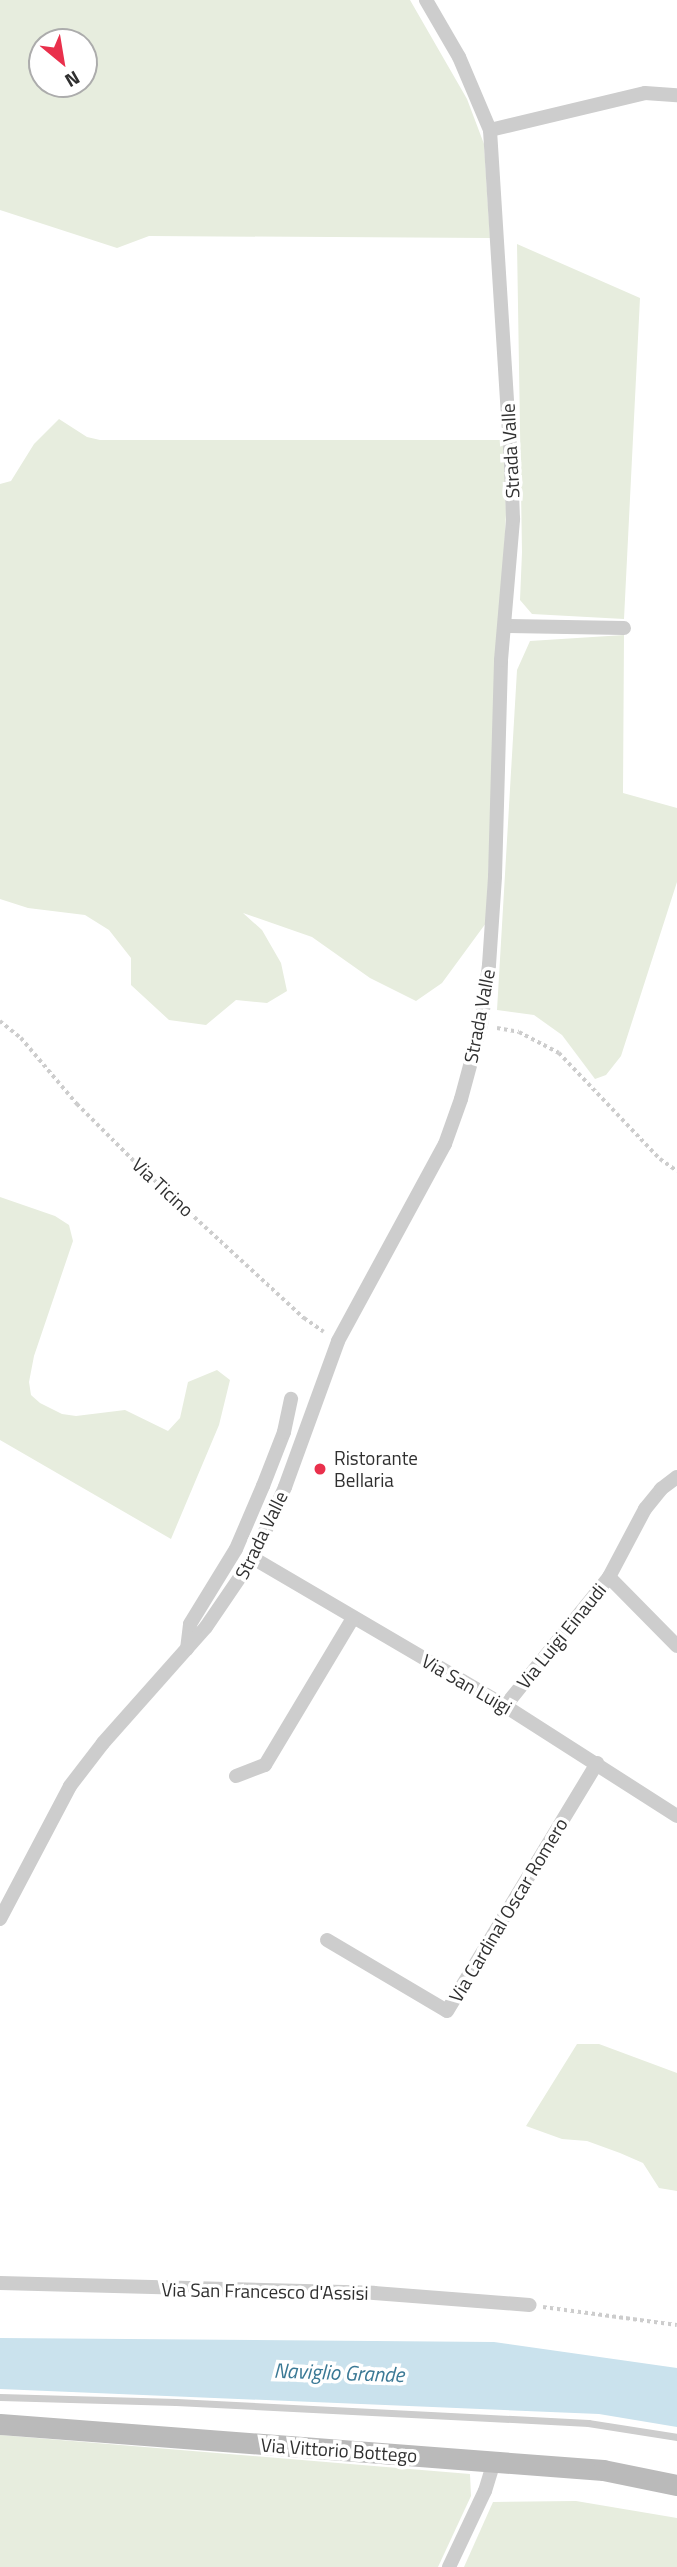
<!DOCTYPE html>
<html>
<head>
<meta charset="utf-8">
<style>
	body { margin:0 }
	#map { position:relative; width:677px; height:2567px; overflow:hidden; background:#fff; font-family:"Titillium Web",sans-serif }
	div>[style] { position:absolute }
	.green>* { inset:0; background:#e7edde }
	.water>* { inset:0; background:#cae2ed }
	.path>* { height:3.5px; margin-top:-1.75px; transform-origin:0; background:repeating-linear-gradient(90deg,#cdcdcd 0 3.5px,transparent 0 7px) }
	.lane>* { height:7px; margin:-3.5px; padding:0 3.5px; transform-origin:3.5px; border-radius:3.5px; background:#cdcdcd }
	.street>* { height:14px; margin:-7px; padding:0 7px; transform-origin:7px; border-radius:7px; background:#cdcdcd }
	.secondary>* { height:21px; margin:-10.5px; padding:0 10.5px; transform-origin:10.5px; border-radius:10.5px; background:#bababa }
	.dots>* { width:19px; height:19px; translate:-50% -50%; box-sizing:border-box; border:4px solid #fff; border-radius:50% }
	span { translate:-50% -50%; white-space:nowrap; text-align:center; line-height:1.15; -webkit-text-stroke:7px #fff; paint-order:stroke }
	.street-label { font-size:19px; color:#303030 }
	.poi-label { font-size:19px; color:#303030 }
	.left { translate:0 -50%; text-align:left }
	.water-label { font-size:21px; color:#3b7995; font-style:italic }
	.north { position:absolute; left:28px; top:28px; width:70px; height:70px; box-sizing:border-box; background:#fff; border:2px solid #acacac; border-radius:50%; rotate:150deg; font-size:19px; font-weight:700; line-height:28px; text-align:center; color:#303030 }
	.north::after { content:''; display:block; margin:auto; width:24px; height:32px; background:#e9304c; clip-path:polygon(50% 0,100% 100%,50% 72%,0 100%) }
</style>
</head>
<body>
<div id="map">
	<div class="green">
		<i style="clip-path:polygon(evenodd,0 0,410px 0,467px 99px,484px 144px,490px 238px,149px 236px,117px 248px,0 210px,0 0,42px 42px,84px 42px,84px 84px,42px 84px,42px 42px)"></i>
		<i style="clip-path:polygon(517px 244px,640px 298px,624px 619px,532px 614px,520px 600px,522px 552px)"></i>
		<i style="clip-path:polygon(59px 419px,87px 437px,100px 440px,504px 440px,506px 514px,486px 923px,442px 983px,416px 1001px,370px 978px,312px 937px,243px 913px,262px 930px,281px 963px,287px 991px,267px 1003px,236px 1000px,206px 1025px,169px 1020px,131px 985px,131px 958px,109px 930px,85px 915px,28px 908px,0 899px,0 484px,11px 481px,34px 444px)"></i>
		<i style="clip-path:polygon(624px 635px,623px 793px,677px 808px,677px 882px,621px 1056px,606px 1075px,595px 1079px,562px 1035px,534px 1015px,497px 1010px,517px 670px,530px 641px)"></i>
		<i style="clip-path:polygon(0 1197px,55px 1216px,69px 1225px,73px 1241px,34px 1356px,29px 1382px,31px 1395px,40px 1403px,62px 1414px,76px 1416px,125px 1410px,168px 1431px,180px 1418px,188px 1382px,217px 1370px,230px 1380px,219px 1425px,171px 1539px,0 1440px)"></i>
		<i style="clip-path:polygon(577px 2044px,599px 2044px,677px 2073px,677px 2191px,659px 2188px,643px 2163px,620px 2153px,587px 2141px,562px 2139px,526px 2126px)"></i>
		<i style="clip-path:polygon(0 2435px,470px 2474px,471px 2496px,438px 2567px,0 2567px)"></i>
		<i style="clip-path:polygon(576px 2501px,677px 2518px,677px 2567px,464px 2567px,493px 2502px)"></i>
	</div>
	<div class="water">
		<i style="clip-path:polygon(0 2338px,494px 2342px,677px 2368px,677px 2427px,599px 2414px,0 2389px)"></i>
	</div>
	<div class="path">
		<i style="left:0;top:1021px;width:27px;rotate:39deg"></i>
		<i style="left:21px;top:1038px;width:87px;rotate:49.7deg"></i>
		<i style="left:77px;top:1104px;width:86px;rotate:45deg"></i>
		<i style="left:138px;top:1165px;width:226px;rotate:42.7deg"></i>
		<i style="left:304px;top:1318px;width:24px;rotate:35deg"></i>
		<i style="left:497px;top:1028px;width:22px;rotate:10deg"></i>
		<i style="left:519px;top:1032px;width:45px;rotate:27.7deg"></i>
		<i style="left:559px;top:1053px;width:146px;rotate:46.4deg"></i>
		<i style="left:660px;top:1159px;width:21px;rotate:35deg"></i>
		<i style="left:543px;top:2307px;width:135px;rotate:7.7deg"></i>
	</div>
	<div class="lane">
		<i style="left:0;top:2397px;width:176px;rotate:1.6deg"></i>
		<i style="left:176px;top:2402px;width:413px;rotate:2.9deg"></i>
		<i style="left:588px;top:2423px;width:90px;rotate:8.9deg"></i>
	</div>
	<div class="street">
		<i style="left:490px;top:130px;width:159px;rotate:-13.4deg"></i>
		<i style="left:645px;top:93px;width:32px;rotate:4deg"></i>
		<i style="left:505px;top:626px;width:119px;rotate:1deg"></i>
		<i style="left:253px;top:1558px;width:292px;rotate:30.4deg"></i>
		<i style="left:505px;top:1706px;width:204px;rotate:32.6deg"></i>
		<i style="left:609px;top:1577px;width:77px;rotate:-62.1deg"></i>
		<i style="left:645px;top:1509px;width:26px;rotate:-51deg"></i>
		<i style="left:661px;top:1489px;width:20px;rotate:-37deg"></i>
		<i style="left:187px;top:1649px;width:25px;rotate:-83deg"></i>
		<i style="left:190px;top:1624px;width:88px;rotate:-58.5deg"></i>
		<i style="left:236px;top:1549px;width:69px;rotate:-66.8deg"></i>
		<i style="left:263px;top:1486px;width:58px;rotate:-68.7deg"></i>
		<i style="left:284px;top:1432px;width:34px;rotate:-78deg"></i>
		<i style="left:505px;top:1706px;width:166px;rotate:-51.1deg"></i>
		<i style="left:609px;top:1577px;width:97px;rotate:45.4deg"></i>
		<i style="left:236px;top:1776px;width:31px;rotate:-21deg"></i>
		<i style="left:265px;top:1765px;width:171px;rotate:-59.1deg"></i>
		<i style="left:0;top:1919px;width:150px;rotate:-62.2deg"></i>
		<i style="left:70px;top:1786px;width:54px;rotate:-52.5deg"></i>
		<i style="left:103px;top:1743px;width:155px;rotate:-48.4deg"></i>
		<i style="left:206px;top:1627px;width:83px;rotate:-55.7deg"></i>
		<i style="left:253px;top:1558px;width:78px;rotate:-65.7deg"></i>
		<i style="left:285px;top:1487px;width:155px;rotate:-70deg"></i>
		<i style="left:338px;top:1341px;width:224px;rotate:-61.5deg"></i>
		<i style="left:445px;top:1144px;width:48px;rotate:-70.4deg"></i>
		<i style="left:461px;top:1099px;width:77px;rotate:-74.9deg"></i>
		<i style="left:481px;top:1025px;width:61px;rotate:-82.4deg"></i>
		<i style="left:489px;top:965px;width:89px;rotate:-86.1deg"></i>
		<i style="left:495px;top:876px;width:216px;rotate:-88.4deg"></i>
		<i style="left:501px;top:660px;width:142px;rotate:-85.1deg"></i>
		<i style="left:513px;top:519px;width:55px;rotate:-92.1deg"></i>
		<i style="left:511px;top:464px;width:335px;rotate:-93.6deg"></i>
		<i style="left:490px;top:130px;width:79px;rotate:-113deg"></i>
		<i style="left:459px;top:57px;width:66px;rotate:-120.1deg"></i>
		<i style="left:327px;top:1940px;width:139px;rotate:30.6deg"></i>
		<i style="left:447px;top:2011px;width:290px;rotate:-58.8deg"></i>
		<i style="left:0;top:2283px;width:374px;rotate:1.5deg"></i>
		<i style="left:374px;top:2293px;width:156px;rotate:4.4deg"></i>
		<i style="left:449px;top:2567px;width:84px;rotate:-64.7deg"></i>
		<i style="left:485px;top:2491px;width:31px;rotate:-73deg"></i>
	</div>
	<div class="secondary">
		<i style="left:0;top:2424px;width:605px;rotate:4.36deg"></i>
		<i style="left:603px;top:2470px;width:76px;rotate:11.5deg"></i>
	</div>
	<div class="dots">
		<i style="left:320px;top:1469px;background:#e9304c"></i>
	</div>
	<div class="street-label">
		<span style="left:510px;top:451px;rotate:-93deg">Strada Valle</span>
		<span style="left:479px;top:1016px;rotate:-79deg">Strada Valle</span>
		<span style="left:163px;top:1187px;rotate:43deg">Via Ticino</span>
		<span style="left:261px;top:1535px;rotate:-64deg">Strada Valle</span>
		<span style="left:561px;top:1636px;rotate:-51deg">Via Luigi Einaudi</span>
		<span style="left:467px;top:1684px;rotate:30deg">Via San Luigi</span>
		<span style="left:508px;top:1910px;rotate:-59deg">Via Cardinal Oscar Romero</span>
		<span style="left:265px;top:2291px;rotate:1deg">Via San Francesco d'Assisi</span>
		<span style="left:339px;top:2450px;rotate:4deg">Via Vittorio Bottego</span>
	</div>
	<div class="poi-label">
		<span class="left" style="left:334px;top:1469px">Ristorante<br>Bellaria</span>
	</div>
	<div class="water-label">
		<span style="left:339px;top:2372px;rotate:2deg">Naviglio Grande</span>
	</div>
	<div class="north">N</div>
</div>
</body>
</html>
